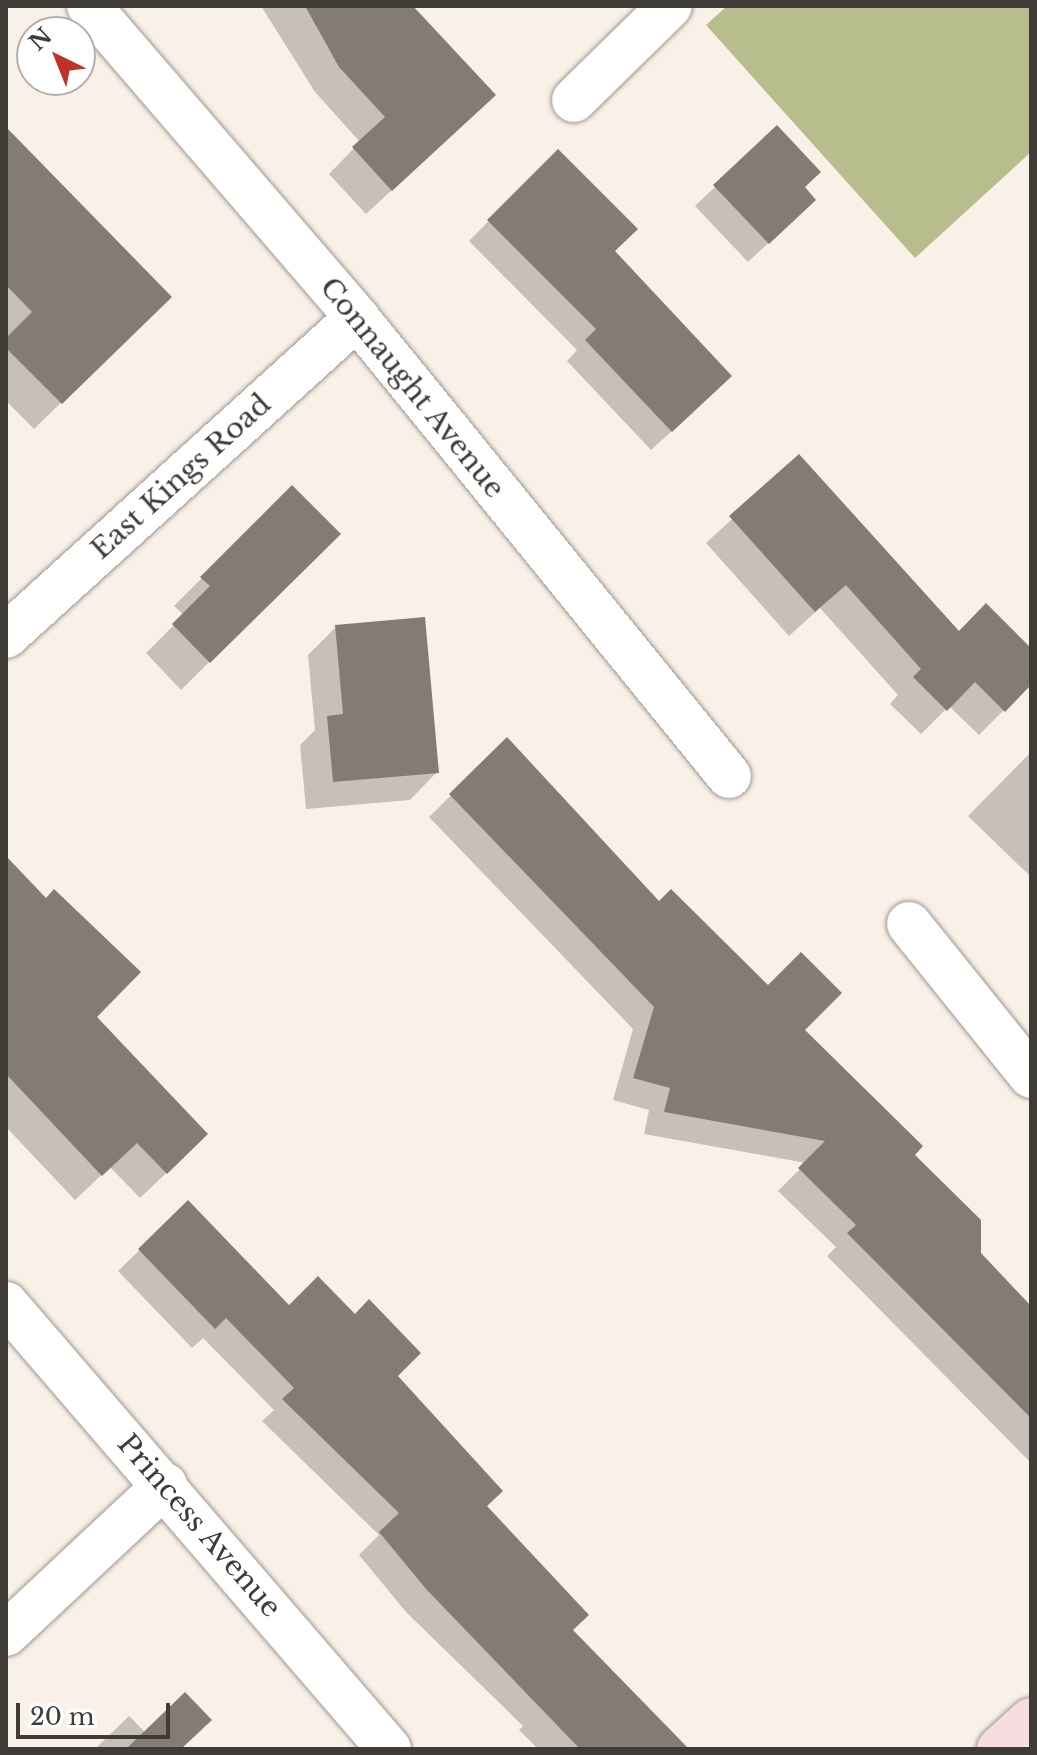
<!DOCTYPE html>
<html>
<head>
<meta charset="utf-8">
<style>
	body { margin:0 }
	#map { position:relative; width:1037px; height:1755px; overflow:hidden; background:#f9f1e7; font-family:"Libre Baskerville",serif }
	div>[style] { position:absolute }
	.forest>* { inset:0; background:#b8bd8d }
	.shadow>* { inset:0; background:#0003 }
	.building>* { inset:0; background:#847c73 }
	.roads { filter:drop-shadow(0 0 2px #9f978e) drop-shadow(0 0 2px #9f978e) }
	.street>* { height:44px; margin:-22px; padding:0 22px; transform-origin:22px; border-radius:22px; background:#fff }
	.secondary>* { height:44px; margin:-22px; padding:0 22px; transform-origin:22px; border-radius:22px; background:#f6dddf }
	span { translate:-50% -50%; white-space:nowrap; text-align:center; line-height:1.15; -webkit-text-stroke:8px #fff; paint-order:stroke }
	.street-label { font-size:28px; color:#3f3b37 }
	.frame { position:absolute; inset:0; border:8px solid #3f3b37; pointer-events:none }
	.north { position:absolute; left:16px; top:16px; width:80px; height:80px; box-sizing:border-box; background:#fff; border:2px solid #b2b1af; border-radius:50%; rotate:317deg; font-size:22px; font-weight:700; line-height:32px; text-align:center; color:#3f3b37 }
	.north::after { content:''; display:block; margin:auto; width:28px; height:36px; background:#c03229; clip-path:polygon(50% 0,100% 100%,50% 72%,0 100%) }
	.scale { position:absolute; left:16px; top:1703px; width:154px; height:36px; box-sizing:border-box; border:4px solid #3f3b37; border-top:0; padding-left:10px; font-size:24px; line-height:28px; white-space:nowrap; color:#3f3b37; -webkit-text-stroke:6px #fff; paint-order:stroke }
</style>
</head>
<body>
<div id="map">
	<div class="forest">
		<i style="clip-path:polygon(727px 6px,1031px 6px,1031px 152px,915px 258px,706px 25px)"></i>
	</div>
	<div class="shadow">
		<i style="clip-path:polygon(261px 6px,411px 6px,468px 120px,366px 214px,329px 174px,360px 142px,315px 92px)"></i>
		<i style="clip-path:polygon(777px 128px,802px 188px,794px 219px,748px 262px,695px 206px)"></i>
		<i style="clip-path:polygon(6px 130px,169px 297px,34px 429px,6px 401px)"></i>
		<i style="clip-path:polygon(558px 151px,612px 251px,710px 396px,651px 450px,567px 361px,577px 350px,469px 241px)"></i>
		<i style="clip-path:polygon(799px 457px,958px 634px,1031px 651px,1031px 683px,979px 735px,949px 706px,921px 734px,890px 704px,898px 695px,820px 608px,789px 636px,706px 543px)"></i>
		<i style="clip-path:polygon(292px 488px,338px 534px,181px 690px,146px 653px,184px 615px,174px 606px)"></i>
		<i style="clip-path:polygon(336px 627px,437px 772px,410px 800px,306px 809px,300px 745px,315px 730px,308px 655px)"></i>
		<i style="clip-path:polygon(507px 740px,659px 904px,802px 1030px,912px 1155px,978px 1254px,1031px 1309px,1031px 1463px,827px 1256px,836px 1247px,778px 1191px,806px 1163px,644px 1134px,649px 1110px,613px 1100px,633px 1029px,429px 817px)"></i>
		<i style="clip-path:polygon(1031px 752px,1031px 877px,968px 816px)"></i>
		<i style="clip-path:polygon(6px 859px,180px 1160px,140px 1198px,110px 1167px,75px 1200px,6px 1127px)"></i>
		<i style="clip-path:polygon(188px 1203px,289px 1308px,395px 1376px,570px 1631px,683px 1749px,538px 1749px,519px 1730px,523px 1726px,406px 1612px,359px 1555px,379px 1535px,262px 1421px,274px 1410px,203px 1338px,192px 1348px,118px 1271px)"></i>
		<i style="clip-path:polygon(129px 1716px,146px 1733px,184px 1749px,95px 1749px)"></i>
	</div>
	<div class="building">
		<i style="clip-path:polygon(305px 6px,413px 6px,496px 95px,392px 191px,352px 147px,385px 117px,339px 67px)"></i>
		<i style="clip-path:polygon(777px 125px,821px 172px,805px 187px,816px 200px,769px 244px,713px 185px)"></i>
		<i style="clip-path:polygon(6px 127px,172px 297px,62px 404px,6px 348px,6px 338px,32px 312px,6px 285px)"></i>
		<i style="clip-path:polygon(558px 149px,638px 229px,615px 251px,732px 376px,672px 432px,585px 340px,596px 329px,487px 220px)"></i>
		<i style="clip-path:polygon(799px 454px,959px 631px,986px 603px,1031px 648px,1031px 685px,1005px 712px,975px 682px,947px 711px,913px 677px,921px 669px,846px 585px,815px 612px,729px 516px)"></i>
		<i style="clip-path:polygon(292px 485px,341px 534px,210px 663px,172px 624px,210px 586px,200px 577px)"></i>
		<i style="clip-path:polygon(425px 617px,439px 773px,333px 782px,327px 716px,343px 714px,335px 625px)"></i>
		<i style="clip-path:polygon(507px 737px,659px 901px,671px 889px,768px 985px,801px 952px,842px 993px,805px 1030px,923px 1146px,915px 1155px,981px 1220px,981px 1253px,1031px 1306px,1031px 1418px,847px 1233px,856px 1225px,798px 1168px,825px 1141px,664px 1112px,670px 1088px,633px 1078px,654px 1007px,449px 794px)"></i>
		<i style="clip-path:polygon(6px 856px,46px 898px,54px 889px,141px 972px,97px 1017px,208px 1134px,167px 1174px,137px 1143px,102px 1176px,6px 1074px)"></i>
		<i style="clip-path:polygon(188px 1200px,289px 1305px,318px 1276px,355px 1314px,369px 1299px,421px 1353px,398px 1376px,503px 1491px,487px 1506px,589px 1615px,573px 1630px,689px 1749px,580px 1749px,427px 1590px,379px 1532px,399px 1513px,282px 1399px,294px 1388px,226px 1318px,215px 1329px,138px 1249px)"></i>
		<i style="clip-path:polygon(185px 1692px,212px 1720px,181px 1749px,126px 1749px)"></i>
	</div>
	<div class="roads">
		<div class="street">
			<i style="left:89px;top:6px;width:411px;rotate:49.3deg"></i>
			<i style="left:357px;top:318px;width:590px;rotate:50.92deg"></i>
			<i style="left:574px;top:100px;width:134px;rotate:-44.4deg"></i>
			<i style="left:6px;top:636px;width:474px;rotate:-42.2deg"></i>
			<i style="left:909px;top:924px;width:195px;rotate:51.2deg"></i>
			<i style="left:6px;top:1304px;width:587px;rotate:49.28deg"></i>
			<i style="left:6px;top:1634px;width:218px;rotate:-43.1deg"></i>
		</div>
		<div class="secondary">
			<i style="left:999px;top:1749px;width:43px;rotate:-42.2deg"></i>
		</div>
	</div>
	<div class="street-label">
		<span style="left:412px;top:388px;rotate:51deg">Connaught Avenue</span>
		<span style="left:181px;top:477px;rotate:-42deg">East Kings Road</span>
		<span style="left:199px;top:1526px;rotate:49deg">Princess Avenue</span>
	</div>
	<div class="frame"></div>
	<div class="north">N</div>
	<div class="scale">20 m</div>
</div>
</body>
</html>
